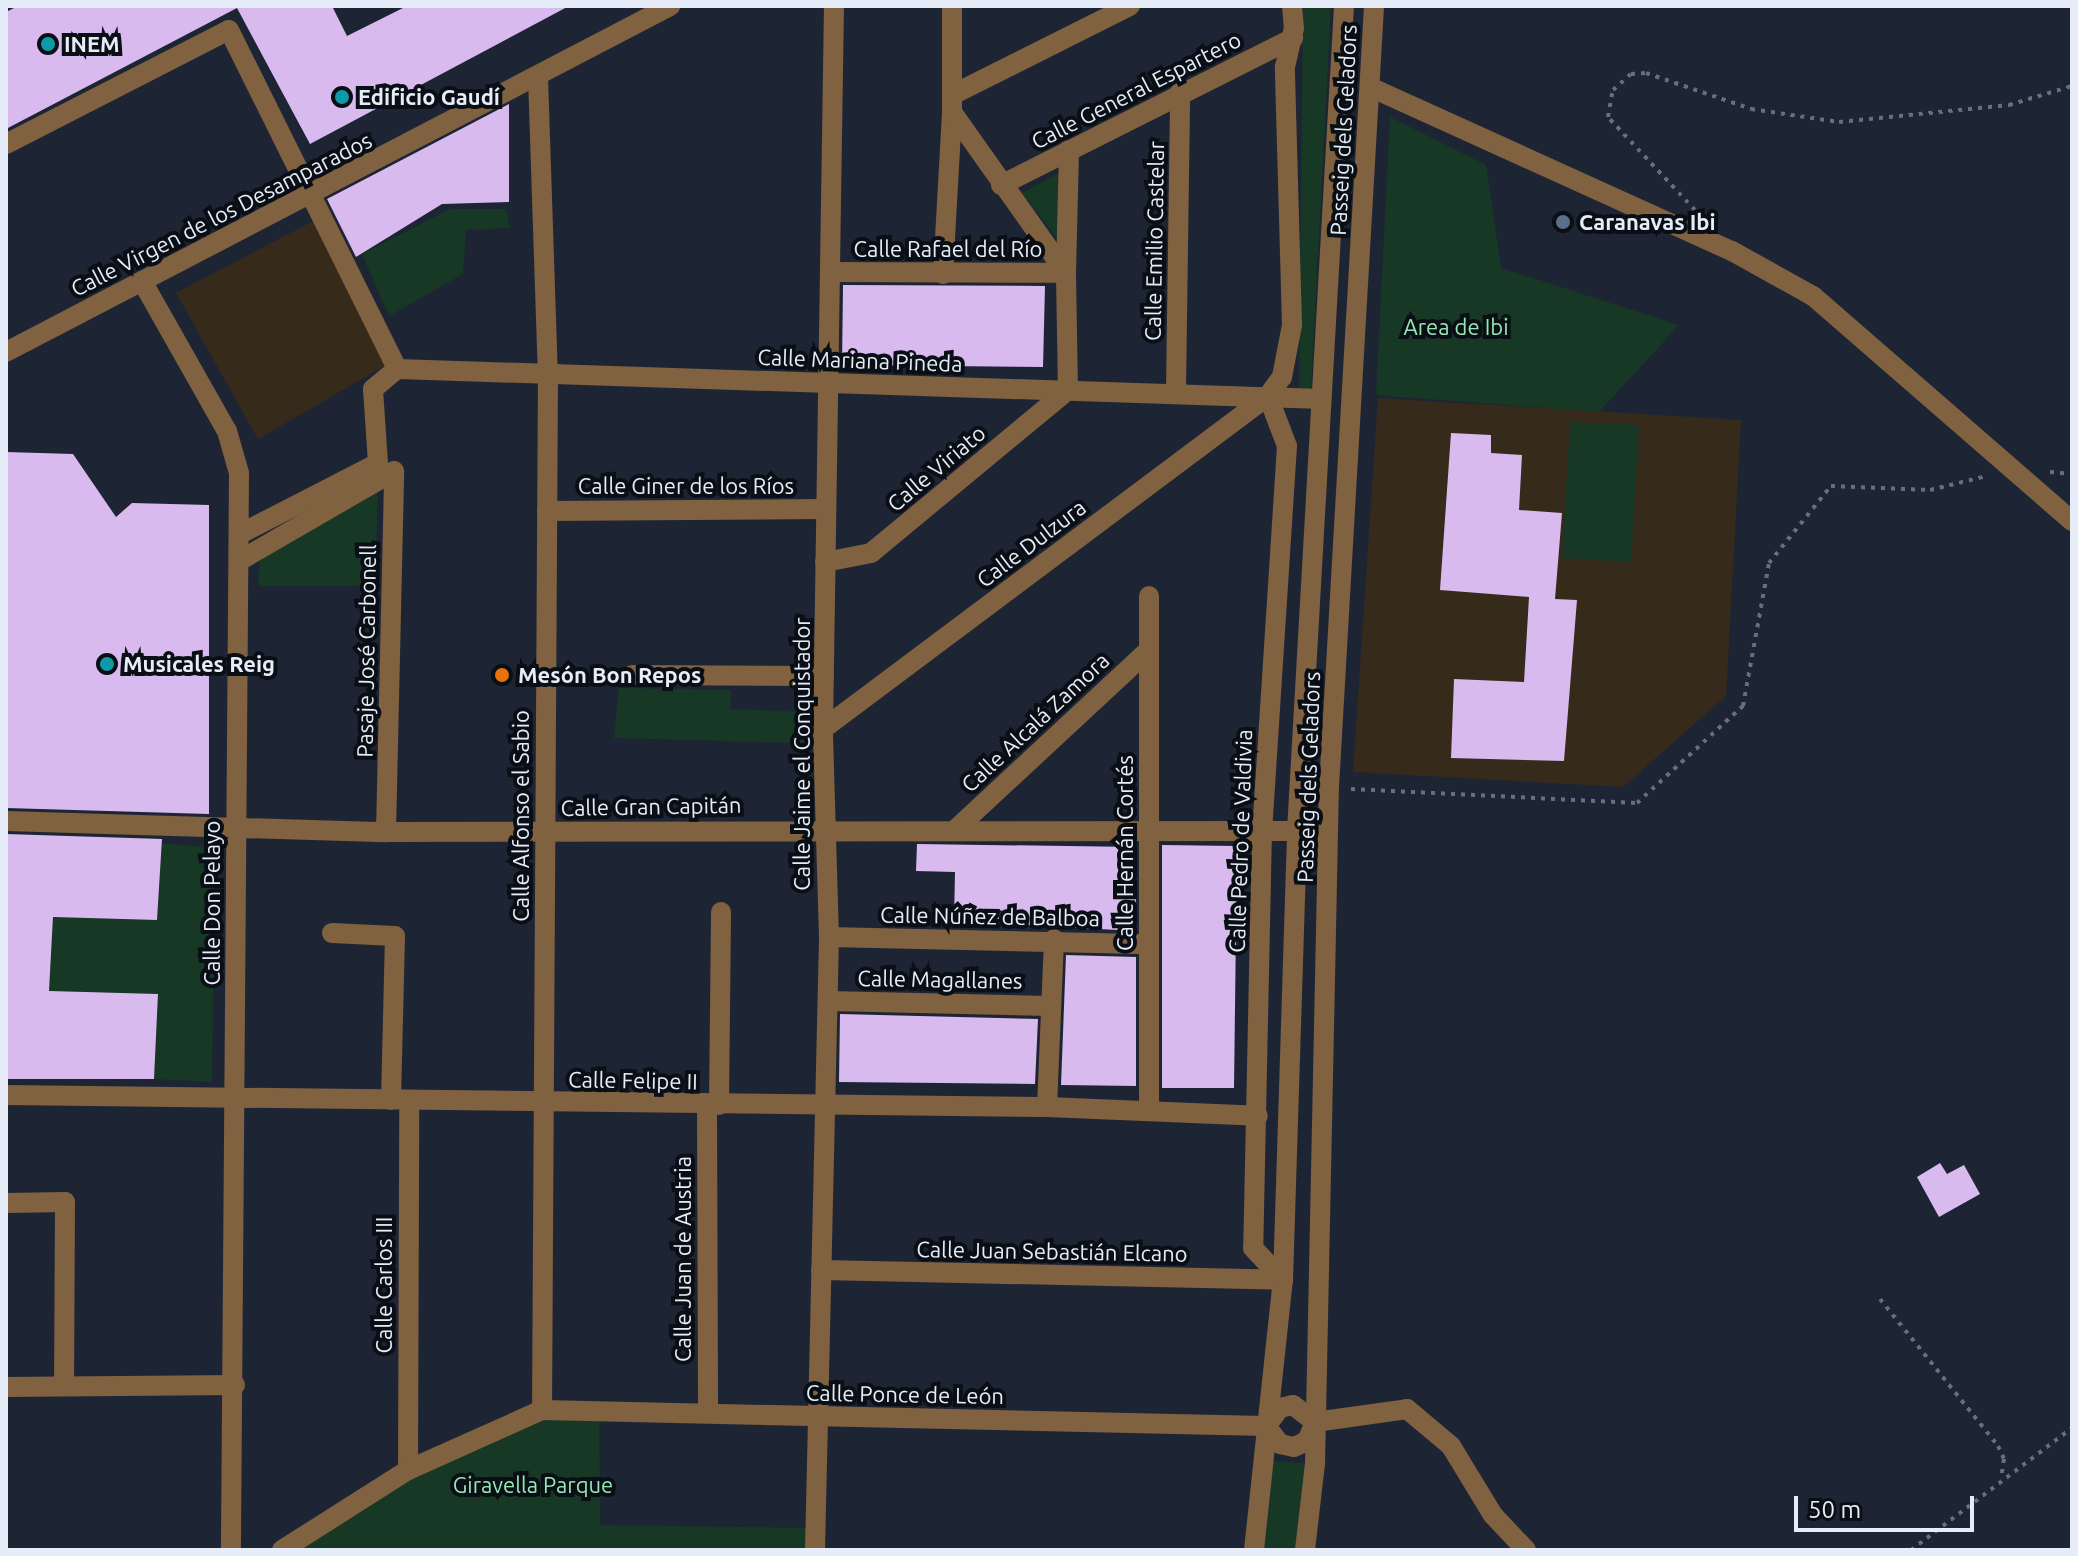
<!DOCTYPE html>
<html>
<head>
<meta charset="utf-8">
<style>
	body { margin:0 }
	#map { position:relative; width:2078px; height:1556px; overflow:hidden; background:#1d2535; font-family:Ubuntu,sans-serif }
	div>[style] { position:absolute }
	.education>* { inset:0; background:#362a1b }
	.green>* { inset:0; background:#173825 }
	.building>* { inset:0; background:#d9baee }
	.path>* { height:4px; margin-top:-2px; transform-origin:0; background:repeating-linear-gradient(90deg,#676f7d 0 4px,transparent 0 10px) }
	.minor>* { height:20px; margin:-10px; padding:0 10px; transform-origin:10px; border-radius:10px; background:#806140 }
	.dots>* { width:22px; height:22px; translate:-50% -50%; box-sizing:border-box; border:4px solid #0a0e15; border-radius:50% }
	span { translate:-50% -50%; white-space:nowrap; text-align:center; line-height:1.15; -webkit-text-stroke:8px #0a0e15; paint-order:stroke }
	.poi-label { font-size:22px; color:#e7edf8; font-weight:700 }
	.left { translate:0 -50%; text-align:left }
	.street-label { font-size:22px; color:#e7edf8 }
	.park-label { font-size:22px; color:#95e7b4 }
	.frame { position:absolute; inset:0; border:8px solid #e7edf8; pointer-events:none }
	.scale { position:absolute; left:1794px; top:1496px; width:180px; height:36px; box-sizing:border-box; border:4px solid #e7edf8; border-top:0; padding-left:10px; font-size:24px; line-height:28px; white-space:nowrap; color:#e7edf8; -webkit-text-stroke:6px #0a0e15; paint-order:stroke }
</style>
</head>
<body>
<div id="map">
	<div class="education">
		<i style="clip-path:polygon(319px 218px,393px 361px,258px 439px,176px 293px)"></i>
		<i style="clip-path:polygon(1378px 398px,1741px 420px,1726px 696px,1623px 787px,1353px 772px)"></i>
	</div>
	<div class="green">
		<i style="clip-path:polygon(1303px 6px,1331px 6px,1311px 390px,1299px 388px)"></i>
		<i style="clip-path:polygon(1390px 117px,1486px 165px,1501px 268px,1679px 325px,1599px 412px,1376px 395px)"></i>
		<i style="clip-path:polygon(1059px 173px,1060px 242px,1022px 193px)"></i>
		<i style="clip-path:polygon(450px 209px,506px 209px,510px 228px,466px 230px,463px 274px,389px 316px,362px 254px)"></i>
		<i style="clip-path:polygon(1570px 422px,1639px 425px,1631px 562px,1562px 558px)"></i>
		<i style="clip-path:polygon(378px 485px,375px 586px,258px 586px,260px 545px)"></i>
		<i style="clip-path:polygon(619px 688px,731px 690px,730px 709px,806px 712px,804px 743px,614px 738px)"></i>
		<i style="clip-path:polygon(162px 843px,215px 848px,212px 1082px,154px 1079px,158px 994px,49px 991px,53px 917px,157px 920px)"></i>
		<i style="clip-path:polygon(542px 1410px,599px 1411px,600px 1525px,815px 1528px,815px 1550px,281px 1550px,408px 1470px)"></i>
		<i style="clip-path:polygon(1264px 1460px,1315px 1464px,1305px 1550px,1254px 1550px)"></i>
	</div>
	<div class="building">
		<i style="clip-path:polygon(18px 6px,332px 6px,347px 36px,407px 6px,569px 6px,310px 144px,237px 8px,6px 129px,6px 12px)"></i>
		<i style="clip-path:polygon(509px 104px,509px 202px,442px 204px,356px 257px,327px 199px)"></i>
		<i style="clip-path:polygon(843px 285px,1045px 286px,1043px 367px,842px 365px)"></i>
		<i style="clip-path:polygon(1451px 433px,1491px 435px,1491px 453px,1522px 455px,1519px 510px,1562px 513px,1555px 599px,1577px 600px,1564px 761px,1451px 758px,1454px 679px,1524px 682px,1529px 597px,1440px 590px)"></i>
		<i style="clip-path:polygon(6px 452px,73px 454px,116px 517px,132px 503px,209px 505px,209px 814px,6px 808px)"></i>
		<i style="clip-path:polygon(6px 834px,162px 839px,157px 920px,53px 917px,49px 991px,158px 994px,154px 1079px,6px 1079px)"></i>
		<i style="clip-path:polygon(917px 844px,1136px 847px,1136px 931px,954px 921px,955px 872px,916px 871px)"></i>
		<i style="clip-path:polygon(1162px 845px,1237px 846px,1234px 1088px,1162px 1088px)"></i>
		<i style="clip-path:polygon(1066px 955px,1136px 957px,1136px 1086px,1061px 1085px)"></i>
		<i style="clip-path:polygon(840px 1014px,1038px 1019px,1035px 1084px,839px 1082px)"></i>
		<i style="clip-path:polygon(1940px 1163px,1947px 1174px,1964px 1165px,1980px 1194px,1939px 1217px,1917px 1177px)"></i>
	</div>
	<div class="path">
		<i style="left:1695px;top:210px;width:127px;rotate:-133.1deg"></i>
		<i style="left:1608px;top:117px;width:27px;rotate:-80deg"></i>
		<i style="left:1613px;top:90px;width:24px;rotate:-42deg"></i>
		<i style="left:1631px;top:74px;width:15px;rotate:-4deg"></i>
		<i style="left:1646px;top:73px;width:111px;rotate:18.9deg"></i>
		<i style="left:1751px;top:109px;width:89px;rotate:8.4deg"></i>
		<i style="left:1839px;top:122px;width:171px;rotate:-5.7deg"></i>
		<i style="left:2009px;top:105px;width:66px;rotate:-16.8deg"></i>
		<i style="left:2050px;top:472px;width:22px;rotate:5deg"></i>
		<i style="left:1351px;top:789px;width:286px;rotate:2.8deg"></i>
		<i style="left:1637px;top:803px;width:144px;rotate:-42.5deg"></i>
		<i style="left:1743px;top:706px;width:145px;rotate:-79.7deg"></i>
		<i style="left:1769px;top:563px;width:99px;rotate:-51.2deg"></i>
		<i style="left:1831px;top:486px;width:99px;rotate:2.3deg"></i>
		<i style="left:1930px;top:490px;width:59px;rotate:-13.8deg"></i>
		<i style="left:1880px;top:1299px;width:189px;rotate:51.2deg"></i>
		<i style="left:1998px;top:1446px;width:14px;rotate:65deg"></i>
		<i style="left:2004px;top:1459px;width:19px;rotate:99deg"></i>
		<i style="left:1911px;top:1550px;width:202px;rotate:-37.2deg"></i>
	</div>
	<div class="minor">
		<i style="left:538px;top:77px;width:296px;rotate:88.1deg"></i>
		<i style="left:548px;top:373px;width:1037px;rotate:90.33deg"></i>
		<i style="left:1370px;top:87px;width:397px;rotate:24.4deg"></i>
		<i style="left:1732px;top:251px;width:93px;rotate:29.1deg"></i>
		<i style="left:1813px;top:296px;width:343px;rotate:41deg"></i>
		<i style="left:952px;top:95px;width:199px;rotate:-26.6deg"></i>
		<i style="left:6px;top:144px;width:250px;rotate:-27.1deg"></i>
		<i style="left:229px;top:30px;width:378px;rotate:63.6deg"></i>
		<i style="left:1001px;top:185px;width:327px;rotate:-26.7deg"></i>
		<i style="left:831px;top:272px;width:235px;rotate:0.2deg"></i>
		<i style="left:1066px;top:273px;width:123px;rotate:-88.6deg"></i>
		<i style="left:943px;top:274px;width:162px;rotate:-86.8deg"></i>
		<i style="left:142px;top:281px;width:172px;rotate:60.5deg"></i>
		<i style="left:227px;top:431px;width:44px;rotate:74.1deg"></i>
		<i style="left:239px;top:473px;width:1077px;rotate:90.43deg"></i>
		<i style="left:6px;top:352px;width:749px;rotate:-27.52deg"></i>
		<i style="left:397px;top:369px;width:925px;rotate:1.86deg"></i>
		<i style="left:1176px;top:391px;width:299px;rotate:-89.2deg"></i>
		<i style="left:1268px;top:396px;width:53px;rotate:69.2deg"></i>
		<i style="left:1287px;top:446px;width:384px;rotate:93.7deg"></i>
		<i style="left:1262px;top:829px;width:419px;rotate:91.2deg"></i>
		<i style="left:1253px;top:1248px;width:44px;rotate:46.8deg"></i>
		<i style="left:547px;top:511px;width:278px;rotate:-0.4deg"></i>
		<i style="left:240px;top:534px;width:155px;rotate:-27.2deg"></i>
		<i style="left:378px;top:463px;width:74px;rotate:-93.9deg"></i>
		<i style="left:373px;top:389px;width:31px;rotate:-40deg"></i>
		<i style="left:239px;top:561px;width:179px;rotate:-30.1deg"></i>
		<i style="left:825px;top:562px;width:47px;rotate:-11.1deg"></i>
		<i style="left:871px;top:553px;width:256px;rotate:-39.6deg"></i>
		<i style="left:1068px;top:390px;width:117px;rotate:-91deg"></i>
		<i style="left:1066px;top:273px;width:197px;rotate:-125.3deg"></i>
		<i style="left:952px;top:112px;width:106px;rotate:-90deg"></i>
		<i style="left:1149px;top:596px;width:514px;rotate:90deg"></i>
		<i style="left:632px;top:675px;width:192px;rotate:0.3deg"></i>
		<i style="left:823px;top:729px;width:556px;rotate:-36.81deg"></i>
		<i style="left:1268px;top:396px;width:24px;rotate:-54deg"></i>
		<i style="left:1282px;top:377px;width:53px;rotate:-79.1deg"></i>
		<i style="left:1292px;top:325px;width:258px;rotate:-91.6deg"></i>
		<i style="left:1285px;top:67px;width:39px;rotate:-77deg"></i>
		<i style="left:1294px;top:29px;width:23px;rotate:-95deg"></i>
		<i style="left:6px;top:821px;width:380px;rotate:1.7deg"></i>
		<i style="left:386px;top:832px;width:911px;rotate:-0.06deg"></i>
		<i style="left:955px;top:830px;width:265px;rotate:-42.9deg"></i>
		<i style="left:386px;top:832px;width:361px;rotate:-88.7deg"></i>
		<i style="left:332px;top:933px;width:63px;rotate:2.7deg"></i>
		<i style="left:395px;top:936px;width:164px;rotate:91.4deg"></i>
		<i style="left:829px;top:937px;width:320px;rotate:1.3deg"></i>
		<i style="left:828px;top:1001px;width:223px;rotate:1.3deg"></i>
		<i style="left:6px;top:1095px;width:1041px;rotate:0.66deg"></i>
		<i style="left:1047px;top:1107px;width:211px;rotate:2.4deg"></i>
		<i style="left:707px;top:1105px;width:308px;rotate:89.8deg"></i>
		<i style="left:719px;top:1105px;width:193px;rotate:-89.4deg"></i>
		<i style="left:1047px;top:1107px;width:168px;rotate:-87.6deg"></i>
		<i style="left:6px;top:1203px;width:59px;rotate:-1deg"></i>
		<i style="left:65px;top:1202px;width:184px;rotate:90.3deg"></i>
		<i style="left:821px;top:1270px;width:462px;rotate:1.2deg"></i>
		<i style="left:6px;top:1387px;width:229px;rotate:-0.5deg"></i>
		<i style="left:1315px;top:1422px;width:93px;rotate:-8deg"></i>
		<i style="left:1407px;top:1409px;width:57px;rotate:40.1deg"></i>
		<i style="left:1451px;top:1446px;width:81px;rotate:58.7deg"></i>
		<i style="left:1493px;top:1515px;width:48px;rotate:46.7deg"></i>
		<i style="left:1267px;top:1425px;width:21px;rotate:-53deg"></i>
		<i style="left:1280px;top:1408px;width:13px;rotate:-13deg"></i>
		<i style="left:1293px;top:1405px;width:28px;rotate:38deg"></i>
		<i style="left:1266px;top:1426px;width:23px;rotate:52deg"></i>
		<i style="left:1280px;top:1444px;width:14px;rotate:12deg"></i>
		<i style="left:1294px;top:1447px;width:14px;rotate:-25deg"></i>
		<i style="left:1307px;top:1441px;width:21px;rotate:-67deg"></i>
		<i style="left:408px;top:1470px;width:369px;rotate:-89.8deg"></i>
		<i style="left:282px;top:1550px;width:149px;rotate:-32.4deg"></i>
		<i style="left:408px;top:1470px;width:147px;rotate:-24.1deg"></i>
		<i style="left:542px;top:1410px;width:724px;rotate:1.27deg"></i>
		<i style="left:815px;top:1550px;width:613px;rotate:-88.69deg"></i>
		<i style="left:829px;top:937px;width:208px;rotate:-91.7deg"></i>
		<i style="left:823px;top:729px;width:723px;rotate:-89.13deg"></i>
		<i style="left:1254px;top:1550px;width:272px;rotate:-83.9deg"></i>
		<i style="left:1283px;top:1280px;width:449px;rotate:-88.2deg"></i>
		<i style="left:1297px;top:831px;width:826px;rotate:-86.74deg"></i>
		<i style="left:1305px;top:1550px;width:87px;rotate:-83.4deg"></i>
		<i style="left:1315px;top:1464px;width:677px;rotate:-88.82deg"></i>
		<i style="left:1329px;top:787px;width:782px;rotate:-86.7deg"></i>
	</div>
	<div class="dots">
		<i style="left:48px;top:44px;background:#0f9aa8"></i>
		<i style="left:342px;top:97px;background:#0f9aa8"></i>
		<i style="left:1563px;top:222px;background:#5c6f8a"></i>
		<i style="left:107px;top:664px;background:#0f9aa8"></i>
		<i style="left:502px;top:675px;background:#e8710a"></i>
	</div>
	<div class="poi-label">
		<span class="left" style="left:64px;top:44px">INEM</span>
		<span class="left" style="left:358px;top:97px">Edificio Gaudí</span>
		<span class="left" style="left:1579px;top:222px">Caranavas Ibi</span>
		<span class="left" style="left:123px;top:664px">Musicales Reig</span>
		<span class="left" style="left:518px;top:675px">Mesón Bon Repos</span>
	</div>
	<div class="street-label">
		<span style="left:1136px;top:90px;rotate:-27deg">Calle General Espartero</span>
		<span style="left:1343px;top:130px;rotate:-87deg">Passeig dels Geladors</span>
		<span style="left:221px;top:214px;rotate:-27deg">Calle Virgen de los Desamparados</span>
		<span style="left:1154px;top:241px;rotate:-89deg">Calle Emilio Castelar</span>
		<span style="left:948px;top:249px">Calle Rafael del Río</span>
		<span style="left:860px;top:360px;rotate:2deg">Calle Mariana Pineda</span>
		<span style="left:936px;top:468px;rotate:-40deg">Calle Viriato</span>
		<span style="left:686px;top:486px">Calle Giner de los Ríos</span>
		<span style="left:1031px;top:543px;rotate:-37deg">Calle Dulzura</span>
		<span style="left:366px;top:651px;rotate:-89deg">Pasaje José Carbonell</span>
		<span style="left:1035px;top:722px;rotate:-43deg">Calle Alcalá Zamora</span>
		<span style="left:802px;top:754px;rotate:-90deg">Calle Jaime el Conquistador</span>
		<span style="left:1308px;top:777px;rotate:-88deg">Passeig dels Geladors</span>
		<span style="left:651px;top:806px;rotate:-1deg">Calle Gran Capitán</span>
		<span style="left:521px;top:816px;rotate:-90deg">Calle Alfonso el Sabio</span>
		<span style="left:1240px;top:841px;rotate:-88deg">Calle Pedro de Valdivia</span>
		<span style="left:1125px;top:853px;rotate:-90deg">Calle Hernán Cortés</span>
		<span style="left:212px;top:903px;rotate:-90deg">Calle Don Pelayo</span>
		<span style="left:990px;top:916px;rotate:1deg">Calle Núñez de Balboa</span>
		<span style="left:940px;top:979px;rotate:1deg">Calle Magallanes</span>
		<span style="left:633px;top:1080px;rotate:1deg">Calle Felipe II</span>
		<span style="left:1052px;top:1251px;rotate:1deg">Calle Juan Sebastián Elcano</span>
		<span style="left:683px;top:1259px;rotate:-90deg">Calle Juan de Austria</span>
		<span style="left:384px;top:1285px;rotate:-90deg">Calle Carlos III</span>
		<span style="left:905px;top:1394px;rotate:1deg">Calle Ponce de León</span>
	</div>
	<div class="park-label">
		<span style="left:1456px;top:327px">Area de Ibi</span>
		<span style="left:533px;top:1485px">Giravella Parque</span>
	</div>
	<div class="frame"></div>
	<div class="scale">50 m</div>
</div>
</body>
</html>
